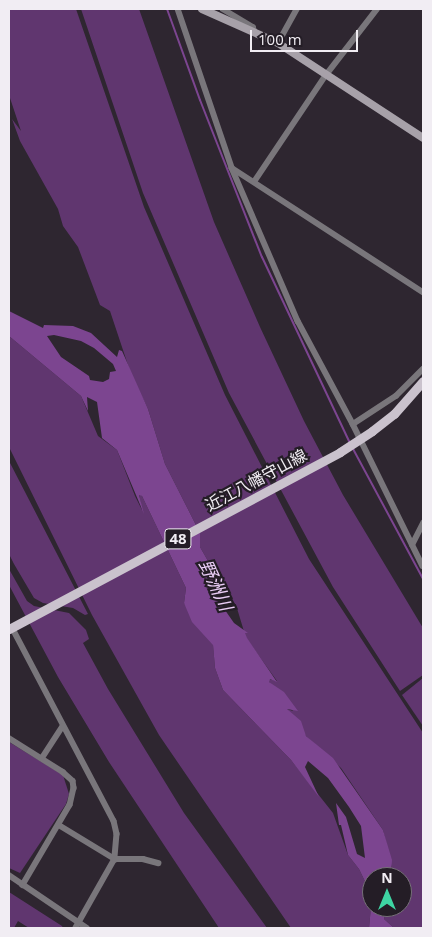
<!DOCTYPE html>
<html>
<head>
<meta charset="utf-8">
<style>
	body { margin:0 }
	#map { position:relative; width:432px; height:937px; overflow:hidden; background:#2e2630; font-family:"Open Sans","Noto Sans JP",sans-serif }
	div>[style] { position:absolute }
	.green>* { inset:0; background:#60366f }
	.water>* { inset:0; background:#7c4590 }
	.stream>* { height:2px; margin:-1px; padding:0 1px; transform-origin:1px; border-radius:1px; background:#7c4590 }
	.street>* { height:5.5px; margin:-2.75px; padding:0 2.75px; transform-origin:2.75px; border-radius:2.75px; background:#79767b }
	.secondary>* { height:8px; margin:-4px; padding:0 4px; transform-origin:4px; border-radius:4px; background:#a7a1a9 }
	.primary>* { height:9px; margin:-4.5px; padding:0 4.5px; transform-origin:4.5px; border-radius:4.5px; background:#cac2cd }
	.primary-bridge>* { height:9px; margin:-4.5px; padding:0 4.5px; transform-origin:4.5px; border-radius:4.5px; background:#cac2cd }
	span { translate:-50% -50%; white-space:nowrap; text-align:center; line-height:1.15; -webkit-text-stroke:4.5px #241d26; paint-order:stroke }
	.shield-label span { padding:1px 4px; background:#241d26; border:1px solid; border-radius:4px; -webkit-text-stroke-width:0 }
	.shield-label { font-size:15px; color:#f1edf3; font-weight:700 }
	.street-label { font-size:16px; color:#f1edf3 }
	.water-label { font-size:18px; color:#e9ccf5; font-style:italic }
	.frame { position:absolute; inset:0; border:10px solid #f1edf3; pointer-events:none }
	.north { position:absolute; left:362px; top:867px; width:50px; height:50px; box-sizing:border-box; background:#241d26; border:1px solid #767078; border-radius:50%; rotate:0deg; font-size:14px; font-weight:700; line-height:20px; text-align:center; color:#f1edf3 }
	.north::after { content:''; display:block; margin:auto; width:18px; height:22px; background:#3ed4a3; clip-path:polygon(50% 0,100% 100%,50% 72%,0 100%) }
	.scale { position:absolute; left:250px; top:30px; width:108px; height:22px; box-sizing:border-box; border:2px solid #f1edf3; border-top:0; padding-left:6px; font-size:15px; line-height:18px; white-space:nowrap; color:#f1edf3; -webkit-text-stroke:4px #241d26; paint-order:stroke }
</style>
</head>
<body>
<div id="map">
	<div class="green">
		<i style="clip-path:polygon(9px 9px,76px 9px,144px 207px,225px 395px,309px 559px,423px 733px,423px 928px,394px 928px,384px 919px,386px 907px,402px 907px,402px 877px,391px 877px,392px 867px,383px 830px,341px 768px,306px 736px,287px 709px,293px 711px,269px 682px,269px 679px,277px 681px,246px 638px,236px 605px,209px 572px,208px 561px,200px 547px,200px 533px,165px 464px,148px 409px,131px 374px,110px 311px,100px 305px,78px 247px,63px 226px,58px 209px,20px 141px,12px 119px,21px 131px,9px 95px)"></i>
		<i style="clip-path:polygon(81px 9px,139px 9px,214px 222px,260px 327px,304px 421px,343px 495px,423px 628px,423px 675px,400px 691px,333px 587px,229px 393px,143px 193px)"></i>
		<i style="clip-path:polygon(9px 336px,81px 396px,98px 436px,117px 450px,135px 496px,142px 510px,139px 494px,142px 496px,186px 588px,184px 603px,213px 644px,215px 668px,223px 690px,291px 760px,333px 813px,348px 855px,359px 869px,372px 896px,369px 928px,291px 928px,159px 735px,92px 615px,9px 447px)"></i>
		<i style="clip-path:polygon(9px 461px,88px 614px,85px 615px,73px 608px,43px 603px,34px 598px,14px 564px,9px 554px)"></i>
		<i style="clip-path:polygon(9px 569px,27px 601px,34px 606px,69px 613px,86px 630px,89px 639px,83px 643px,108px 689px,184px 813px,267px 928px,219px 928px,109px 762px,58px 677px,9px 585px)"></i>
		<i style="clip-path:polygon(423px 678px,423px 726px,402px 695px)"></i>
		<i style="clip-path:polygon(9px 742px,63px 775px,69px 794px,66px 804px,20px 873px,9px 868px)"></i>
		<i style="clip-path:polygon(9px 892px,62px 926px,63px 928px,29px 928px,18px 921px,14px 928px,9px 928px)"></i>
	</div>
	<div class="water">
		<i style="clip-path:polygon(evenodd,9px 311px,43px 328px,44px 325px,73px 326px,91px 333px,117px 357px,119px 350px,122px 351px,148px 409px,165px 464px,200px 533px,200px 547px,208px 561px,209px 572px,226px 594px,220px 592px,218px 600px,234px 623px,248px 633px,245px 633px,247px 638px,277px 682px,270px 679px,269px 682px,284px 692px,298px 711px,287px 709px,301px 721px,306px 736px,333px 758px,383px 830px,392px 860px,391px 877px,372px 877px,372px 907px,386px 907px,384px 919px,394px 928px,369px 928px,372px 896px,359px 869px,348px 855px,341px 825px,339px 825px,336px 803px,346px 817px,357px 854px,365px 858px,361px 826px,349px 807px,328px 778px,308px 761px,305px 767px,319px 797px,291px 760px,223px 690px,215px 668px,213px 645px,192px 622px,184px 603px,186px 588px,142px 496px,139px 495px,144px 514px,117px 450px,102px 438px,97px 402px,87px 397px,88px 411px,81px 396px,9px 336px,9px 311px,54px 335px,81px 341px,94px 348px,113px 364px,116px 371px,110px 372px,109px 379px,103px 382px,90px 380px,89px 376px,61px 357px,47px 336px,54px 335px)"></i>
	</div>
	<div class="stream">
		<i style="left:167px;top:9px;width:97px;rotate:70.1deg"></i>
		<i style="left:200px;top:100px;width:169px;rotate:68.5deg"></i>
		<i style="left:262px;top:257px;width:206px;rotate:64.7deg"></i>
		<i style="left:352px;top:447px;width:150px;rotate:61.7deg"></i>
	</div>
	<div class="street">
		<i style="left:178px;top:9px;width:168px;rotate:71.2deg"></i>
		<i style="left:232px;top:168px;width:167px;rotate:66.7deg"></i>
		<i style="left:298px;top:321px;width:117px;rotate:61.9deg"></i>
		<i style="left:353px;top:424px;width:158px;rotate:63.8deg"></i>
		<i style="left:223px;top:9px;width:35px;rotate:31deg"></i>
		<i style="left:253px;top:27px;width:5px;rotate:68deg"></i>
		<i style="left:278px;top:43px;width:39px;rotate:-61deg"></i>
		<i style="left:232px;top:168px;width:228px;rotate:33deg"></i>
		<i style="left:254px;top:182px;width:129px;rotate:-56.1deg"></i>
		<i style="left:326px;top:75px;width:83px;rotate:-52.3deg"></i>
		<i style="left:353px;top:424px;width:51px;rotate:-33.1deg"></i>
		<i style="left:396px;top:396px;width:38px;rotate:-45deg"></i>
		<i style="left:412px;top:545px;width:25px;rotate:-63deg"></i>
		<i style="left:12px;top:627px;width:219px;rotate:62.3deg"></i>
		<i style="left:114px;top:821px;width:13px;rotate:77deg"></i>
		<i style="left:117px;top:834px;width:25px;rotate:95deg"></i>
		<i style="left:115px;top:859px;width:79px;rotate:119.5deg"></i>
		<i style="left:9px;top:738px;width:64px;rotate:32.2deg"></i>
		<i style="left:63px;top:772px;width:13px;rotate:42deg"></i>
		<i style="left:73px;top:781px;width:7px;rotate:82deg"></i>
		<i style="left:74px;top:788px;width:17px;rotate:103deg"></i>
		<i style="left:70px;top:805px;width:93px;rotate:120.4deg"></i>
		<i style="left:42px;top:758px;width:37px;rotate:-57deg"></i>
		<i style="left:59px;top:825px;width:66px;rotate:31.3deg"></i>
		<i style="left:115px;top:859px;width:28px"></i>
		<i style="left:143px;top:859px;width:16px;rotate:15deg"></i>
		<i style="left:9px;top:875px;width:94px;rotate:34.2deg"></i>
	</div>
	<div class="secondary">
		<i style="left:202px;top:9px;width:83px;rotate:24.1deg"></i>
		<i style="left:278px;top:43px;width:173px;rotate:33.2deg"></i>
	</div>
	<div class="primary">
		<i style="left:372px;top:431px;width:28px;rotate:-38deg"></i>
		<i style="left:394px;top:414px;width:44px;rotate:-48.7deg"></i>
		<i style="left:9px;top:629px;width:375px;rotate:-28.1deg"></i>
	</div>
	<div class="primary-bridge">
		<i style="left:340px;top:452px;width:38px;rotate:-33deg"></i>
	</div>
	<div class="shield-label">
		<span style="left:178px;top:539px">48</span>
	</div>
	<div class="street-label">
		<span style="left:256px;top:480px;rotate:-28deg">近江八幡守山線</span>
	</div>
	<div class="water-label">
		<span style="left:216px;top:585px;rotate:65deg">野洲川</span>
	</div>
	<div class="frame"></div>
	<div class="north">N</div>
	<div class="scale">100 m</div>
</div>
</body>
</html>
